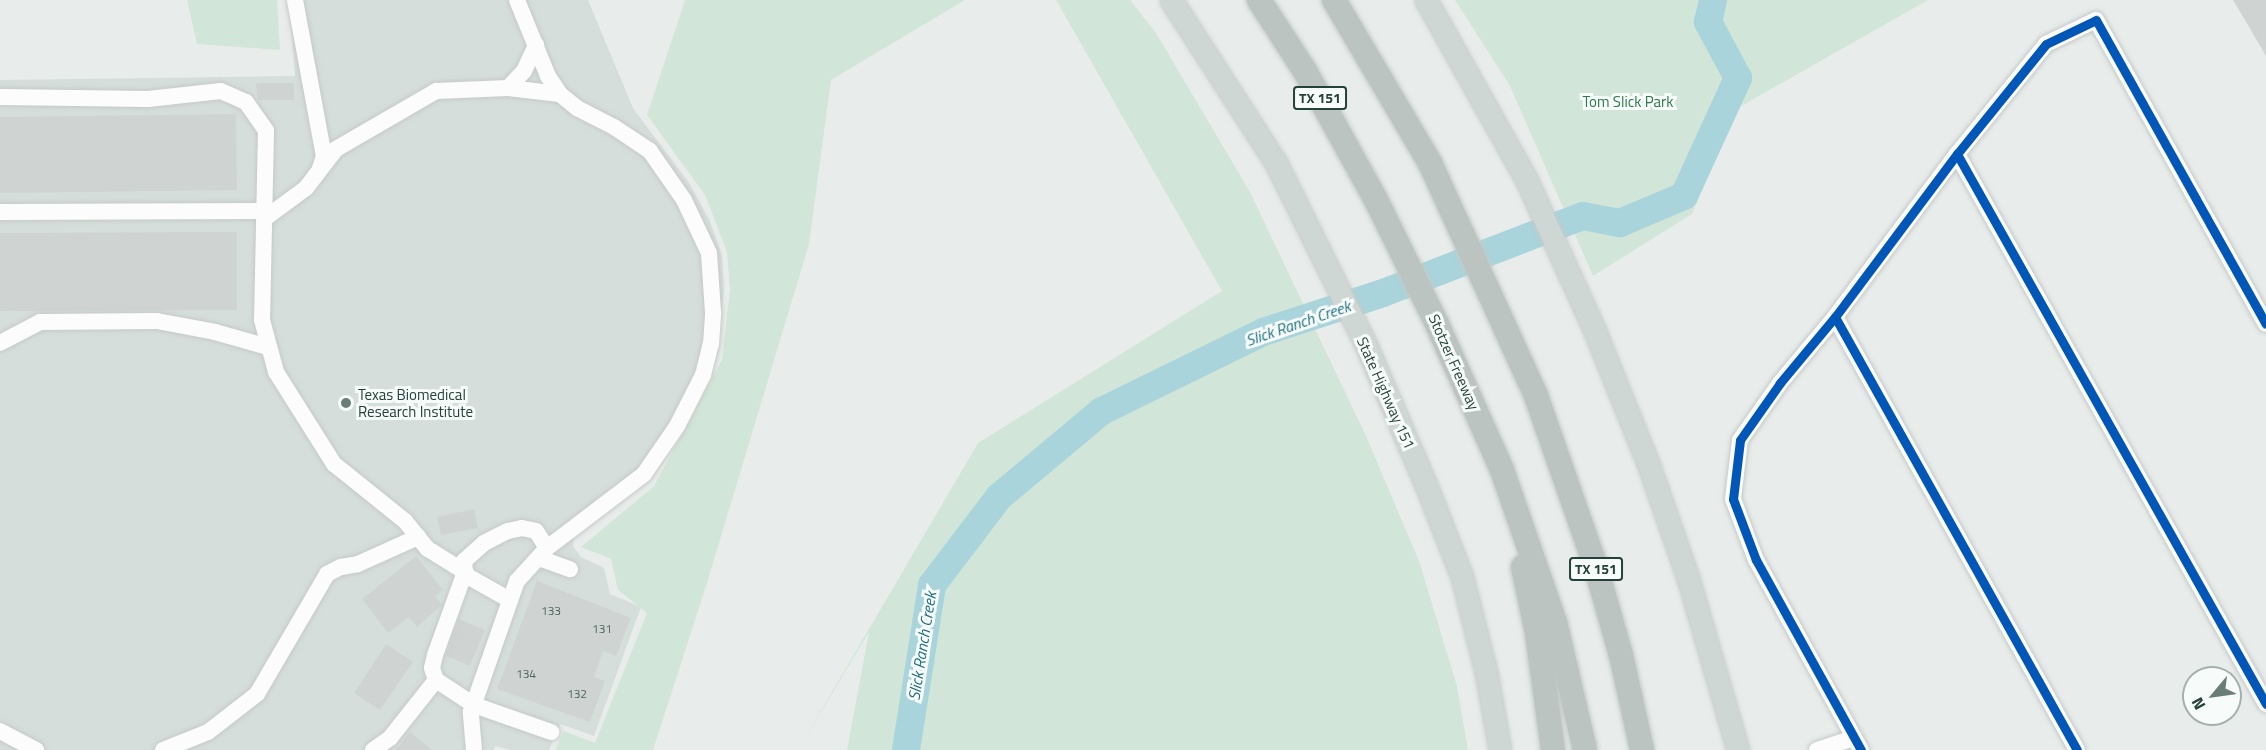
<!DOCTYPE html>
<html>
<head>
<meta charset="utf-8">
<style>
	body { margin:0 }
	#map { position:relative; width:2266px; height:750px; overflow:hidden; background:#e8edeb; font-family:"Titillium Web",sans-serif }
	div>[style] { position:absolute }
	.built>* { inset:0; background:#d6dedb }
	.green>* { inset:0; background:#d1e6d8 }
	.river>* { height:28px; margin:-14px; padding:0 14px; transform-origin:14px; border-radius:14px; background:#a9d4db }
	.building>* { inset:0; background:#cfd4d2 }
	.roads { filter:drop-shadow(0 0 2px #c5cac8) drop-shadow(0 0 2px #c5cac8) }
	.minor>* { height:16px; margin:-8px; padding:0 8px; transform-origin:8px; border-radius:8px; background:#fcfcfc }
	.major>* { height:21px; margin:-10.5px; padding:0 10.5px; transform-origin:10.5px; border-radius:10.5px; background:#cfd7d5 }
	.highway>* { height:24px; margin:-12px; padding:0 12px; transform-origin:12px; border-radius:12px; background:#bcc4c2 }
	.cycleway>* { height:9px; margin:-4.5px; padding:0 4.5px; transform-origin:4.5px; border-radius:4.5px; background:#0057b8 }
	.dots>* { width:16px; height:16px; translate:-50% -50%; box-sizing:border-box; border:3px solid #f7fbf9; border-radius:50% }
	span { translate:-50% -50%; white-space:nowrap; text-align:center; line-height:1.15; -webkit-text-stroke:6px #f7fbf9; paint-order:stroke }
	.number-label { font-size:12px; color:#506761 }
	.number-label span { -webkit-text-stroke-width:0 }
	.shield-label span { padding:2px 4px; background:#f7fbf9; border:2px solid; border-radius:4px; -webkit-text-stroke-width:0 }
	.shield-label { font-size:14px; color:#24423a; font-weight:700 }
	.park-label { font-size:15px; color:#2d7a4b }
	.street-label { font-size:15px; color:#24423a }
	.poi-label { font-size:15px; color:#24423a }
	.left { translate:0 -50%; text-align:left }
	.water-label { font-size:16px; color:#1c6f80; font-style:italic }
	.north { position:absolute; left:2182px; top:666px; width:60px; height:60px; box-sizing:border-box; background:#f7fbf9; border:2px solid #a3b1ad; border-radius:50%; rotate:241deg; font-size:16px; font-weight:700; line-height:24px; text-align:center; color:#24423a }
	.north::after { content:''; display:block; margin:auto; width:21px; height:27px; background:#697e78; clip-path:polygon(50% 0,100% 100%,50% 72%,0 100%) }
</style>
</head>
<body>
<div id="map">
	<div class="built">
		<i style="clip-path:polygon(289px 0,588px 0,633px 108px,689px 183px,709px 219px,722px 255px,724px 289px,717px 354px,669px 452px,650px 480px,574px 530px,573px 546px,581px 557px,604px 568px,610px 594px,641px 607px,594px 736px,560px 724px,549px 750px,511px 750px,495px 746px,494px 750px,0 750px,0 80px,295px 76px)"></i>
	</div>
	<div class="green">
		<i style="clip-path:polygon(187px 0,277px 0,280px 50px,197px 44px)"></i>
		<i style="clip-path:polygon(685px 0,965px 0,831px 80px,809px 244px,707px 583px,653px 750px,555px 750px,564px 731px,595px 743px,647px 613px,618px 590px,611px 559px,581px 547px,654px 486px,722px 360px,730px 289px,727px 252px,705px 195px,647px 115px)"></i>
		<i style="clip-path:polygon(1056px 0,1130px 0,1156px 33px,1250px 192px,1366px 436px,1419px 561px,1457px 686px,1468px 750px,847px 750px,869px 632px,798px 750px,978px 443px,1222px 291px)"></i>
		<i style="clip-path:polygon(1455px 0,1928px 0,1736px 109px,1692px 214px,1593px 276px,1510px 86px)"></i>
	</div>
	<div class="river">
		<i style="left:906px;top:750px;width:167px;rotate:-81deg"></i>
		<i style="left:932px;top:585px;width:111px;rotate:-52.7deg"></i>
		<i style="left:999px;top:497px;width:134px;rotate:-39.9deg"></i>
		<i style="left:1102px;top:411px;width:179px;rotate:-26.1deg"></i>
		<i style="left:1263px;top:332px;width:126px;rotate:-18deg"></i>
		<i style="left:1383px;top:293px;width:214px;rotate:-21.1deg"></i>
		<i style="left:1583px;top:216px;width:38px;rotate:11deg"></i>
		<i style="left:1620px;top:223px;width:69px;rotate:-22.9deg"></i>
		<i style="left:1684px;top:196px;width:130px;rotate:-65.4deg"></i>
		<i style="left:1738px;top:78px;width:64px;rotate:-118.2deg"></i>
		<i style="left:1708px;top:22px;width:23px;rotate:-77deg"></i>
	</div>
	<div class="building">
		<i style="clip-path:polygon(2233px 0,2266px 0,2266px 56px,2245px 20px)"></i>
		<i style="clip-path:polygon(256px 83px,294px 83px,294px 100px,258px 100px)"></i>
		<i style="clip-path:polygon(236px 114px,237px 190px,0 193px,0 117px)"></i>
		<i style="clip-path:polygon(237px 232px,237px 310px,0 311px,0 233px)"></i>
		<i style="clip-path:polygon(474px 509px,478px 528px,441px 535px,437px 517px)"></i>
		<i style="clip-path:polygon(416px 556px,443px 590px,435px 596px,442px 605px,417px 627px,409px 617px,388px 633px,362px 599px)"></i>
		<i style="clip-path:polygon(537px 581px,631px 618px,616px 656px,603px 651px,594px 677px,605px 681px,590px 722px,497px 689px)"></i>
		<i style="clip-path:polygon(459px 619px,485px 630px,470px 666px,446px 656px)"></i>
		<i style="clip-path:polygon(386px 644px,413px 662px,380px 710px,354px 693px)"></i>
		<i style="clip-path:polygon(410px 732px,432px 750px,396px 750px)"></i>
	</div>
	<div class="roads">
		<div class="minor">
			<i style="left:295px;top:0;width:159px;rotate:79.5deg"></i>
			<i style="left:324px;top:156px;width:13px;rotate:108deg"></i>
			<i style="left:508px;top:88px;width:23px;rotate:-47deg"></i>
			<i style="left:524px;top:71px;width:29px;rotate:-65deg"></i>
			<i style="left:0;top:97px;width:148px;rotate:0.8deg"></i>
			<i style="left:148px;top:99px;width:73px;rotate:-6.3deg"></i>
			<i style="left:221px;top:91px;width:27px;rotate:24deg"></i>
			<i style="left:246px;top:102px;width:35px;rotate:55deg"></i>
			<i style="left:266px;top:131px;width:189px;rotate:91.2deg"></i>
			<i style="left:262px;top:320px;width:54px;rotate:74.9deg"></i>
			<i style="left:276px;top:372px;width:109px;rotate:57.8deg"></i>
			<i style="left:334px;top:464px;width:91px;rotate:38.8deg"></i>
			<i style="left:405px;top:521px;width:36px;rotate:51deg"></i>
			<i style="left:428px;top:549px;width:44px;rotate:31.9deg"></i>
			<i style="left:465px;top:572px;width:88px;rotate:109.9deg"></i>
			<i style="left:435px;top:655px;width:13px;rotate:103deg"></i>
			<i style="left:432px;top:668px;width:13px;rotate:72deg"></i>
			<i style="left:436px;top:680px;width:45px;rotate:33.3deg"></i>
			<i style="left:474px;top:705px;width:82px;rotate:19.3deg"></i>
			<i style="left:1957px;top:154px;width:631px;rotate:60.67deg"></i>
			<i style="left:0;top:212px;width:264px;rotate:-0.2deg"></i>
			<i style="left:264px;top:219px;width:52px;rotate:-36.4deg"></i>
			<i style="left:306px;top:188px;width:49px;rotate:-52.4deg"></i>
			<i style="left:336px;top:149px;width:116px;rotate:-30.1deg"></i>
			<i style="left:436px;top:91px;width:72px;rotate:-2.4deg"></i>
			<i style="left:508px;top:88px;width:52px;rotate:6.6deg"></i>
			<i style="left:1835px;top:317px;width:496px;rotate:60.8deg"></i>
			<i style="left:0;top:343px;width:45px;rotate:-27.7deg"></i>
			<i style="left:40px;top:322px;width:117px;rotate:-0.5deg"></i>
			<i style="left:157px;top:321px;width:59px;rotate:10.7deg"></i>
			<i style="left:215px;top:332px;width:55px;rotate:15.8deg"></i>
			<i style="left:539px;top:558px;width:33px;rotate:20deg"></i>
			<i style="left:510px;top:600px;width:47px;rotate:-150.7deg"></i>
			<i style="left:469px;top:577px;width:6px;rotate:-129deg"></i>
			<i style="left:465px;top:572px;width:11px;rotate:-95deg"></i>
			<i style="left:464px;top:561px;width:27px;rotate:-42deg"></i>
			<i style="left:484px;top:543px;width:27px;rotate:-27deg"></i>
			<i style="left:508px;top:531px;width:14px;rotate:-12deg"></i>
			<i style="left:522px;top:528px;width:14px;rotate:12deg"></i>
			<i style="left:536px;top:531px;width:20px;rotate:57deg"></i>
			<i style="left:0;top:731px;width:41px;rotate:27.8deg"></i>
			<i style="left:163px;top:750px;width:48px;rotate:-21.8deg"></i>
			<i style="left:208px;top:732px;width:62px;rotate:-37.8deg"></i>
			<i style="left:257px;top:694px;width:139px;rotate:-59.7deg"></i>
			<i style="left:327px;top:574px;width:16px;rotate:-27deg"></i>
			<i style="left:341px;top:567px;width:17px;rotate:-10deg"></i>
			<i style="left:358px;top:564px;width:66px;rotate:-24.2deg"></i>
			<i style="left:373px;top:750px;width:21px;rotate:-35deg"></i>
			<i style="left:390px;top:738px;width:74px;rotate:-51.6deg"></i>
			<i style="left:474px;top:750px;width:38px;rotate:-95deg"></i>
			<i style="left:471px;top:712px;width:139px;rotate:-70.7deg"></i>
			<i style="left:517px;top:581px;width:45px;rotate:-47.7deg"></i>
			<i style="left:547px;top:548px;width:122px;rotate:-37.3deg"></i>
			<i style="left:644px;top:474px;width:58px;rotate:-55.5deg"></i>
			<i style="left:677px;top:426px;width:57px;rotate:-63deg"></i>
			<i style="left:703px;top:375px;width:32px;rotate:-76deg"></i>
			<i style="left:711px;top:344px;width:32px;rotate:-86deg"></i>
			<i style="left:713px;top:312px;width:59px;rotate:-93.9deg"></i>
			<i style="left:709px;top:253px;width:59px;rotate:-115.3deg"></i>
			<i style="left:684px;top:200px;width:60px;rotate:-124.8deg"></i>
			<i style="left:650px;top:151px;width:43px;rotate:-146.3deg"></i>
			<i style="left:614px;top:127px;width:42px;rotate:-152.8deg"></i>
			<i style="left:577px;top:108px;width:22px;rotate:-141deg"></i>
			<i style="left:560px;top:94px;width:22px;rotate:-124deg"></i>
			<i style="left:548px;top:76px;width:82px;rotate:-112.2deg"></i>
			<i style="left:1817px;top:750px;width:39px;rotate:-18deg"></i>
			<i style="left:1861px;top:750px;width:217px;rotate:-118.9deg"></i>
			<i style="left:1756px;top:560px;width:65px;rotate:-110.7deg"></i>
			<i style="left:1733px;top:499px;width:59px;rotate:-83.2deg"></i>
			<i style="left:1740px;top:440px;width:70px;rotate:-54.9deg"></i>
			<i style="left:1780px;top:383px;width:86px;rotate:-50.2deg"></i>
			<i style="left:1835px;top:317px;width:204px;rotate:-53.2deg"></i>
			<i style="left:1957px;top:154px;width:141px;rotate:-51deg"></i>
			<i style="left:2046px;top:44px;width:55px;rotate:-25.6deg"></i>
			<i style="left:2096px;top:20px;width:348px;rotate:60.8deg"></i>
		</div>
		<div class="major">
			<i style="left:1171px;top:0;width:194px;rotate:57.2deg"></i>
			<i style="left:1276px;top:163px;width:201px;rotate:63.7deg"></i>
			<i style="left:1365px;top:343px;width:155px;rotate:66.8deg"></i>
			<i style="left:1426px;top:485px;width:99px;rotate:68.6deg"></i>
			<i style="left:1462px;top:577px;width:98px;rotate:75.8deg"></i>
			<i style="left:1486px;top:672px;width:79px;rotate:79.8deg"></i>
			<i style="left:1426px;top:0;width:205px;rotate:60.8deg"></i>
			<i style="left:1526px;top:179px;width:165px;rotate:65.6deg"></i>
			<i style="left:1594px;top:329px;width:148px;rotate:68.1deg"></i>
			<i style="left:1649px;top:466px;width:119px;rotate:70.8deg"></i>
			<i style="left:1688px;top:578px;width:179px;rotate:73.8deg"></i>
		</div>
		<div class="highway">
			<i style="left:1259px;top:0;width:85px;rotate:57.1deg"></i>
			<i style="left:1305px;top:71px;width:147px;rotate:61.2deg"></i>
			<i style="left:1376px;top:200px;width:138px;rotate:63.8deg"></i>
			<i style="left:1437px;top:324px;width:160px;rotate:66deg"></i>
			<i style="left:1502px;top:470px;width:161px;rotate:70.8deg"></i>
			<i style="left:1555px;top:622px;width:131px;rotate:76.8deg"></i>
			<i style="left:1334px;top:0;width:189px;rotate:59.5deg"></i>
			<i style="left:1430px;top:163px;width:253px;rotate:65.5deg"></i>
			<i style="left:1535px;top:393px;width:181px;rotate:70.7deg"></i>
			<i style="left:1595px;top:564px;width:95px;rotate:74.1deg"></i>
			<i style="left:1621px;top:655px;width:97px;rotate:77.5deg"></i>
			<i style="left:1523px;top:567px;width:67px;rotate:78deg"></i>
			<i style="left:1537px;top:633px;width:118px;rotate:82.2deg"></i>
		</div>
	</div>
	<div class="cycleway">
		<i style="left:1957px;top:154px;width:631px;rotate:60.67deg"></i>
		<i style="left:1835px;top:317px;width:496px;rotate:60.8deg"></i>
		<i style="left:1861px;top:750px;width:217px;rotate:-118.9deg"></i>
		<i style="left:1756px;top:560px;width:65px;rotate:-110.7deg"></i>
		<i style="left:1733px;top:499px;width:59px;rotate:-83.2deg"></i>
		<i style="left:1740px;top:440px;width:70px;rotate:-54.9deg"></i>
		<i style="left:1780px;top:383px;width:86px;rotate:-50.2deg"></i>
		<i style="left:1835px;top:317px;width:204px;rotate:-53.2deg"></i>
		<i style="left:1957px;top:154px;width:141px;rotate:-51deg"></i>
		<i style="left:2046px;top:44px;width:55px;rotate:-25.6deg"></i>
		<i style="left:2096px;top:20px;width:348px;rotate:60.8deg"></i>
	</div>
	<div class="dots">
		<i style="left:346px;top:403px;background:#697e78"></i>
	</div>
	<div class="number-label">
		<span style="left:551px;top:611px">133</span>
		<span style="left:602px;top:629px">131</span>
		<span style="left:526px;top:674px">134</span>
		<span style="left:577px;top:694px">132</span>
	</div>
	<div class="shield-label">
		<span style="left:1320px;top:98px">TX 151</span>
		<span style="left:1596px;top:569px">TX 151</span>
	</div>
	<div class="park-label">
		<span style="left:1628px;top:102px">Tom Slick Park</span>
	</div>
	<div class="street-label">
		<span style="left:1454px;top:362px;rotate:66deg">Stotzer Freeway</span>
		<span style="left:1386px;top:393px;rotate:66deg">State Highway 151</span>
	</div>
	<div class="poi-label">
		<span class="left" style="left:358px;top:403px">Texas Biomedical<br>Research Institute</span>
	</div>
	<div class="water-label">
		<span style="left:1298px;top:323px;rotate:-19deg">Slick Ranch Creek</span>
		<span style="left:922px;top:646px;rotate:-81deg">Slick Ranch Creek</span>
	</div>
	<div class="north">N</div>
</div>
</body>
</html>
